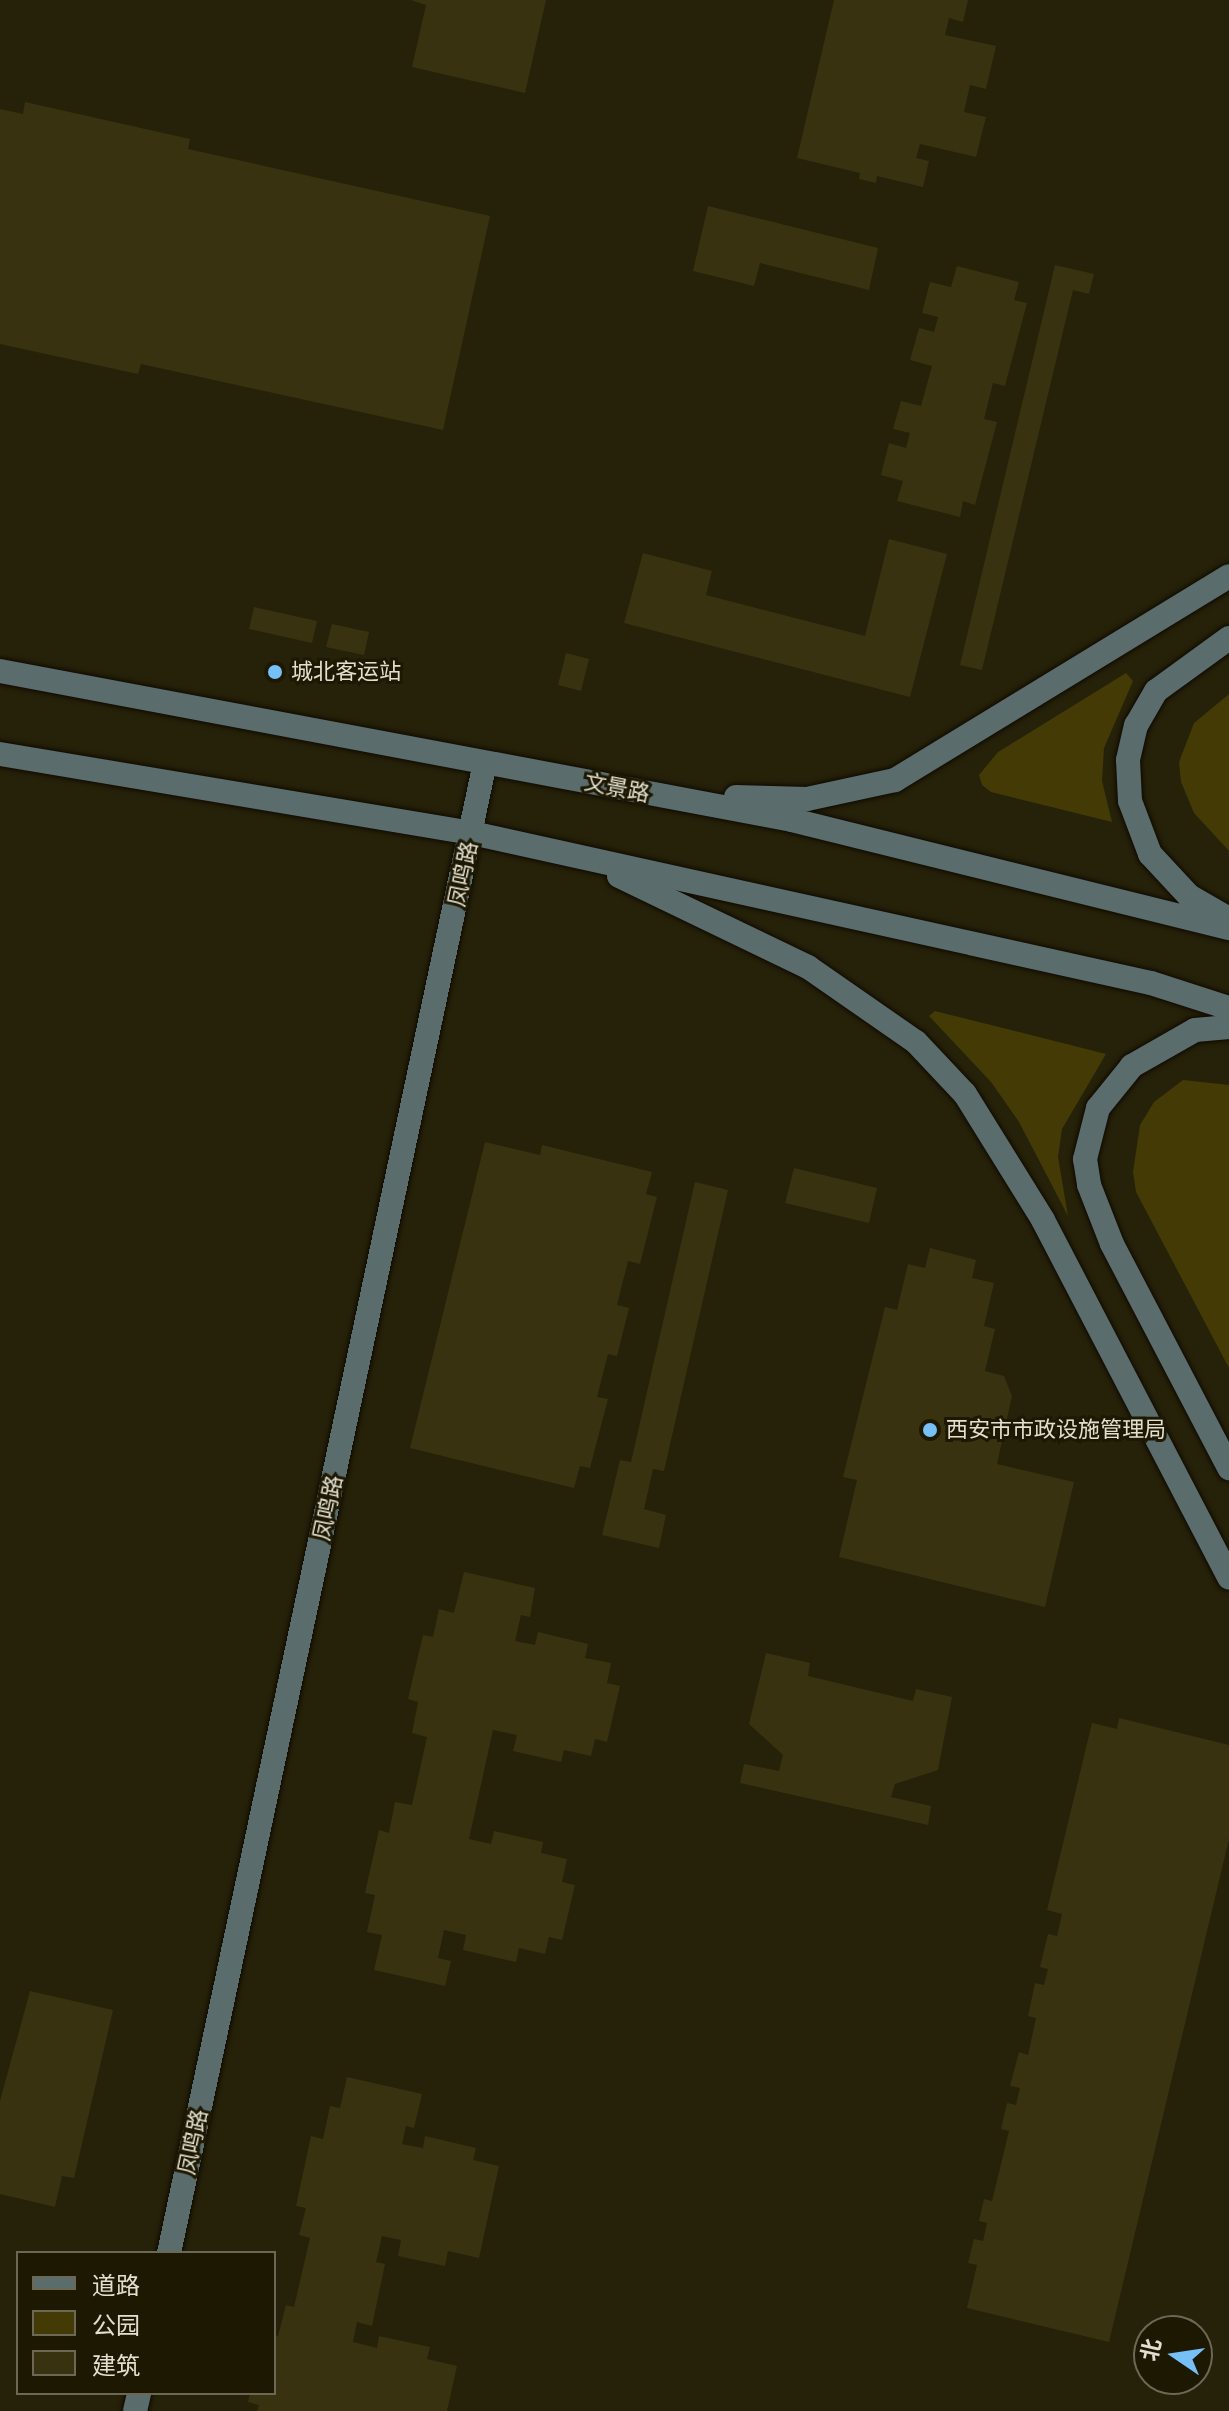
<!DOCTYPE html>
<html>
<head>
<meta charset="utf-8">
<style>
	body { margin:0 }
	#map { position:relative; width:1229px; height:2411px; overflow:hidden; background:#262109; font-family:"DM Sans","Noto Sans SC",sans-serif }
	div>[style] { position:absolute }
	.green>* { inset:0; background:#443a06 }
	.building>* { inset:0; background:#393210 }
	.roads { filter:drop-shadow(0 0 2px #0f0a00) drop-shadow(0 0 2px #0f0a00) }
	.secondary>* { height:24px; margin:-12px; padding:0 12px; transform-origin:12px; border-radius:12px; background:#5a6c6b }
	.dots>* { width:22px; height:22px; translate:-50% -50%; box-sizing:border-box; border:4px solid #1d1802; border-radius:50% }
	span { translate:-50% -50%; white-space:nowrap; text-align:center; line-height:1.15; -webkit-text-stroke:6px #1d1802; paint-order:stroke }
	.poi-label { font-size:22px; color:#e2dfd1 }
	.left { translate:0 -50%; text-align:left }
	.street-label { font-size:22px; color:#e2dfd1 }
	.legend { position:absolute; left:16px; top:2251px; width:260px; height:144px; box-sizing:border-box; background:#1d1802; border:2px solid #6c6855; margin:0; padding:10px 14px; list-style:none; font-size:24px; color:#e2dfd1 }
	.legend li { display:flex; align-items:center; gap:16px; height:40px }
	.legend b { width:40px; border:2px solid #6c6855 }
	.north { position:absolute; left:1133px; top:2315px; width:80px; height:80px; box-sizing:border-box; background:#1d1802; border:2px solid #6c6855; border-radius:50%; rotate:283deg; font-size:22px; font-weight:700; line-height:32px; text-align:center; color:#e2dfd1 }
	.north::after { content:''; display:block; margin:auto; width:28px; height:36px; background:#76c0f7; clip-path:polygon(50% 0,100% 100%,50% 72%,0 100%) }
</style>
</head>
<body>
<div id="map">
	<div class="green">
		<i style="clip-path:polygon(1126px 673px,1133px 681px,1104px 748px,1102px 781px,1112px 822px,991px 792px,982px 785px,979px 775px,998px 752px)"></i>
		<i style="clip-path:polygon(1229px 694px,1229px 851px,1194px 813px,1181px 782px,1179px 762px,1194px 723px)"></i>
		<i style="clip-path:polygon(935px 1011px,1106px 1054px,1062px 1129px,1058px 1157px,1068px 1216px,1019px 1122px,991px 1082px,929px 1016px)"></i>
		<i style="clip-path:polygon(1183px 1080px,1229px 1085px,1229px 1368px,1136px 1192px,1133px 1172px,1140px 1125px,1154px 1102px)"></i>
	</div>
	<div class="building">
		<i style="clip-path:polygon(411px 0,546px 0,525px 93px,412px 67px,426px 5px)"></i>
		<i style="clip-path:polygon(834px 0,968px 0,963px 22px,949px 18px,945px 35px,996px 46px,986px 89px,970px 85px,964px 112px,986px 117px,976px 157px,920px 144px,916px 158px,929px 161px,923px 187px,877px 176px,876px 183px,859px 179px,860px 173px,797px 158px)"></i>
		<i style="clip-path:polygon(25px 102px,190px 139px,188px 149px,490px 216px,443px 430px,141px 364px,138px 374px,0 344px,0 109px,23px 114px)"></i>
		<i style="clip-path:polygon(708px 206px,878px 248px,869px 290px,760px 263px,754px 286px,693px 271px)"></i>
		<i style="clip-path:polygon(1055px 265px,1094px 274px,1089px 294px,1073px 290px,982px 670px,960px 665px)"></i>
		<i style="clip-path:polygon(957px 266px,1019px 282px,1014px 300px,1027px 303px,1005px 386px,993px 383px,984px 419px,997px 422px,975px 505px,963px 501px,960px 517px,897px 501px,903px 481px,881px 475px,889px 443px,906px 448px,910px 433px,893px 429px,901px 401px,921px 406px,932px 366px,910px 360px,919px 328px,934px 332px,938px 317px,922px 313px,930px 282px,951px 287px)"></i>
		<i style="clip-path:polygon(889px 539px,947px 554px,910px 697px,624px 623px,643px 553px,712px 571px,706px 595px,865px 636px)"></i>
		<i style="clip-path:polygon(254px 607px,317px 621px,312px 643px,249px 629px)"></i>
		<i style="clip-path:polygon(332px 624px,369px 632px,364px 655px,326px 647px)"></i>
		<i style="clip-path:polygon(566px 653px,589px 659px,581px 691px,558px 685px)"></i>
		<i style="clip-path:polygon(485px 1142px,540px 1155px,542px 1145px,652px 1172px,646px 1194px,657px 1197px,640px 1264px,628px 1261px,617px 1305px,629px 1308px,617px 1356px,608px 1354px,597px 1397px,608px 1399px,590px 1468px,580px 1466px,574px 1488px,410px 1448px)"></i>
		<i style="clip-path:polygon(794px 1168px,877px 1188px,869px 1223px,785px 1203px)"></i>
		<i style="clip-path:polygon(695px 1182px,728px 1190px,664px 1471px,653px 1469px,644px 1509px,666px 1515px,659px 1548px,602px 1535px,620px 1460px,631px 1462px)"></i>
		<i style="clip-path:polygon(930px 1248px,976px 1260px,972px 1278px,994px 1283px,984px 1326px,995px 1329px,985px 1371px,1004px 1376px,1012px 1396px,997px 1464px,1074px 1482px,1045px 1607px,839px 1557px,857px 1480px,843px 1477px,885px 1307px,897px 1310px,908px 1264px,925px 1268px)"></i>
		<i style="clip-path:polygon(464px 1572px,535px 1588px,530px 1617px,521px 1615px,515px 1641px,535px 1645px,538px 1632px,588px 1644px,585px 1658px,611px 1663px,607px 1683px,620px 1686px,607px 1742px,595px 1739px,591px 1756px,564px 1750px,561px 1762px,513px 1751px,517px 1735px,493px 1730px,469px 1839px,491px 1844px,494px 1831px,543px 1842px,541px 1853px,567px 1859px,562px 1882px,575px 1885px,562px 1940px,549px 1937px,545px 1954px,519px 1948px,516px 1962px,463px 1950px,466px 1935px,444px 1930px,438px 1958px,451px 1961px,445px 1986px,374px 1970px,382px 1935px,367px 1932px,375px 1895px,365px 1893px,379px 1830px,389px 1833px,395px 1802px,412px 1805px,427px 1737px,412px 1733px,418px 1702px,408px 1699px,423px 1635px,433px 1637px,439px 1609px,454px 1613px)"></i>
		<i style="clip-path:polygon(766px 1653px,810px 1663px,808px 1676px,913px 1701px,916px 1689px,952px 1697px,938px 1770px,895px 1784px,891px 1797px,931px 1806px,928px 1825px,740px 1783px,744px 1764px,779px 1771px,783px 1755px,749px 1724px)"></i>
		<i style="clip-path:polygon(1119px 1718px,1229px 1745px,1229px 1839px,1109px 2342px,967px 2308px,977px 2265px,968px 2263px,974px 2239px,983px 2241px,987px 2223px,979px 2221px,984px 2199px,992px 2201px,1009px 2131px,1001px 2129px,1007px 2103px,1016px 2105px,1020px 2088px,1010px 2086px,1019px 2052px,1028px 2055px,1036px 2018px,1028px 2016px,1035px 1983px,1044px 1985px,1048px 1969px,1040px 1967px,1048px 1934px,1057px 1936px,1062px 1914px,1047px 1910px,1092px 1723px,1117px 1729px)"></i>
		<i style="clip-path:polygon(30px 1991px,113px 2010px,74px 2178px,62px 2176px,55px 2207px,0 2194px,0 2101px)"></i>
		<i style="clip-path:polygon(347px 2077px,422px 2094px,414px 2128px,406px 2126px,402px 2144px,423px 2148px,425px 2136px,476px 2148px,473px 2160px,499px 2166px,479px 2258px,448px 2251px,445px 2266px,398px 2256px,401px 2240px,382px 2236px,376px 2262px,385px 2264px,372px 2326px,357px 2322px,353px 2342px,377px 2348px,379px 2336px,430px 2347px,427px 2359px,457px 2366px,447px 2411px,257px 2411px,259px 2405px,248px 2402px,250px 2393px,274px 2393px,274px 2335px,278px 2336px,286px 2305px,294px 2307px,310px 2238px,299px 2235px,306px 2208px,296px 2206px,311px 2136px,323px 2139px,330px 2106px,340px 2108px)"></i>
	</div>
	<div class="roads">
		<div class="secondary">
			<i style="left:1229px;top:638px;width:90px;rotate:144deg"></i>
			<i style="left:1156px;top:691px;width:39px;rotate:120deg"></i>
			<i style="left:1136px;top:725px;width:36px;rotate:103deg"></i>
			<i style="left:1128px;top:760px;width:41px;rotate:87.2deg"></i>
			<i style="left:1130px;top:801px;width:57px;rotate:69.3deg"></i>
			<i style="left:1150px;top:854px;width:57px;rotate:47.1deg"></i>
			<i style="left:1189px;top:896px;width:46px;rotate:29.9deg"></i>
			<i style="left:0;top:671px;width:806px;rotate:10.65deg"></i>
			<i style="left:792px;top:820px;width:450px;rotate:13.9deg"></i>
			<i style="left:0;top:754px;width:479px;rotate:9.5deg"></i>
			<i style="left:472px;top:833px;width:695px;rotate:12.46deg"></i>
			<i style="left:1151px;top:983px;width:82px;rotate:17.8deg"></i>
			<i style="left:736px;top:797px;width:71px;rotate:1.6deg"></i>
			<i style="left:807px;top:799px;width:90px;rotate:-12.2deg"></i>
			<i style="left:895px;top:780px;width:391px;rotate:-31.4deg"></i>
			<i style="left:619px;top:876px;width:210px;rotate:25.7deg"></i>
			<i style="left:808px;top:967px;width:131px;rotate:34.8deg"></i>
			<i style="left:916px;top:1042px;width:71px;rotate:46.7deg"></i>
			<i style="left:965px;top:1094px;width:148px;rotate:58.2deg"></i>
			<i style="left:1043px;top:1220px;width:403px;rotate:62.5deg"></i>
			<i style="left:1229px;top:1027px;width:34px;rotate:175deg"></i>
			<i style="left:1195px;top:1030px;width:73px;rotate:150.3deg"></i>
			<i style="left:1132px;top:1066px;width:54px;rotate:129deg"></i>
			<i style="left:1098px;top:1108px;width:53px;rotate:104.3deg"></i>
			<i style="left:1085px;top:1159px;width:26px;rotate:81deg"></i>
			<i style="left:1089px;top:1185px;width:63px;rotate:68.7deg"></i>
			<i style="left:1112px;top:1244px;width:253px;rotate:62.4deg"></i>
			<i style="left:169px;top:2253px;width:1523px;rotate:-78.03deg"></i>
			<i style="left:135px;top:2411px;width:18px;rotate:-77deg"></i>
		</div>
	</div>
	<div class="dots">
		<i style="left:275px;top:672px;background:#76c0f7"></i>
		<i style="left:930px;top:1430px;background:#76c0f7"></i>
	</div>
	<div class="poi-label">
		<span class="left" style="left:291px;top:672px">城北客运站</span>
		<span class="left" style="left:946px;top:1430px">西安市市政设施管理局</span>
	</div>
	<div class="street-label">
		<span style="left:617px;top:788px;rotate:11deg">文景路</span>
		<span style="left:463px;top:874px;rotate:-78deg">凤鸣路</span>
		<span style="left:328px;top:1508px;rotate:-78deg">凤鸣路</span>
		<span style="left:193px;top:2142px;rotate:-78deg">凤鸣路</span>
	</div>
	<ul class="legend">
	<li><b style="height:10px;background:#5a6c6b"></b>道路</li>
	<li><b style="height:22px;background:#443a06"></b>公园</li>
	<li><b style="height:22px;background:#393210"></b>建筑</li>
	</ul>
	<div class="north">北</div>
</div>
</body>
</html>
